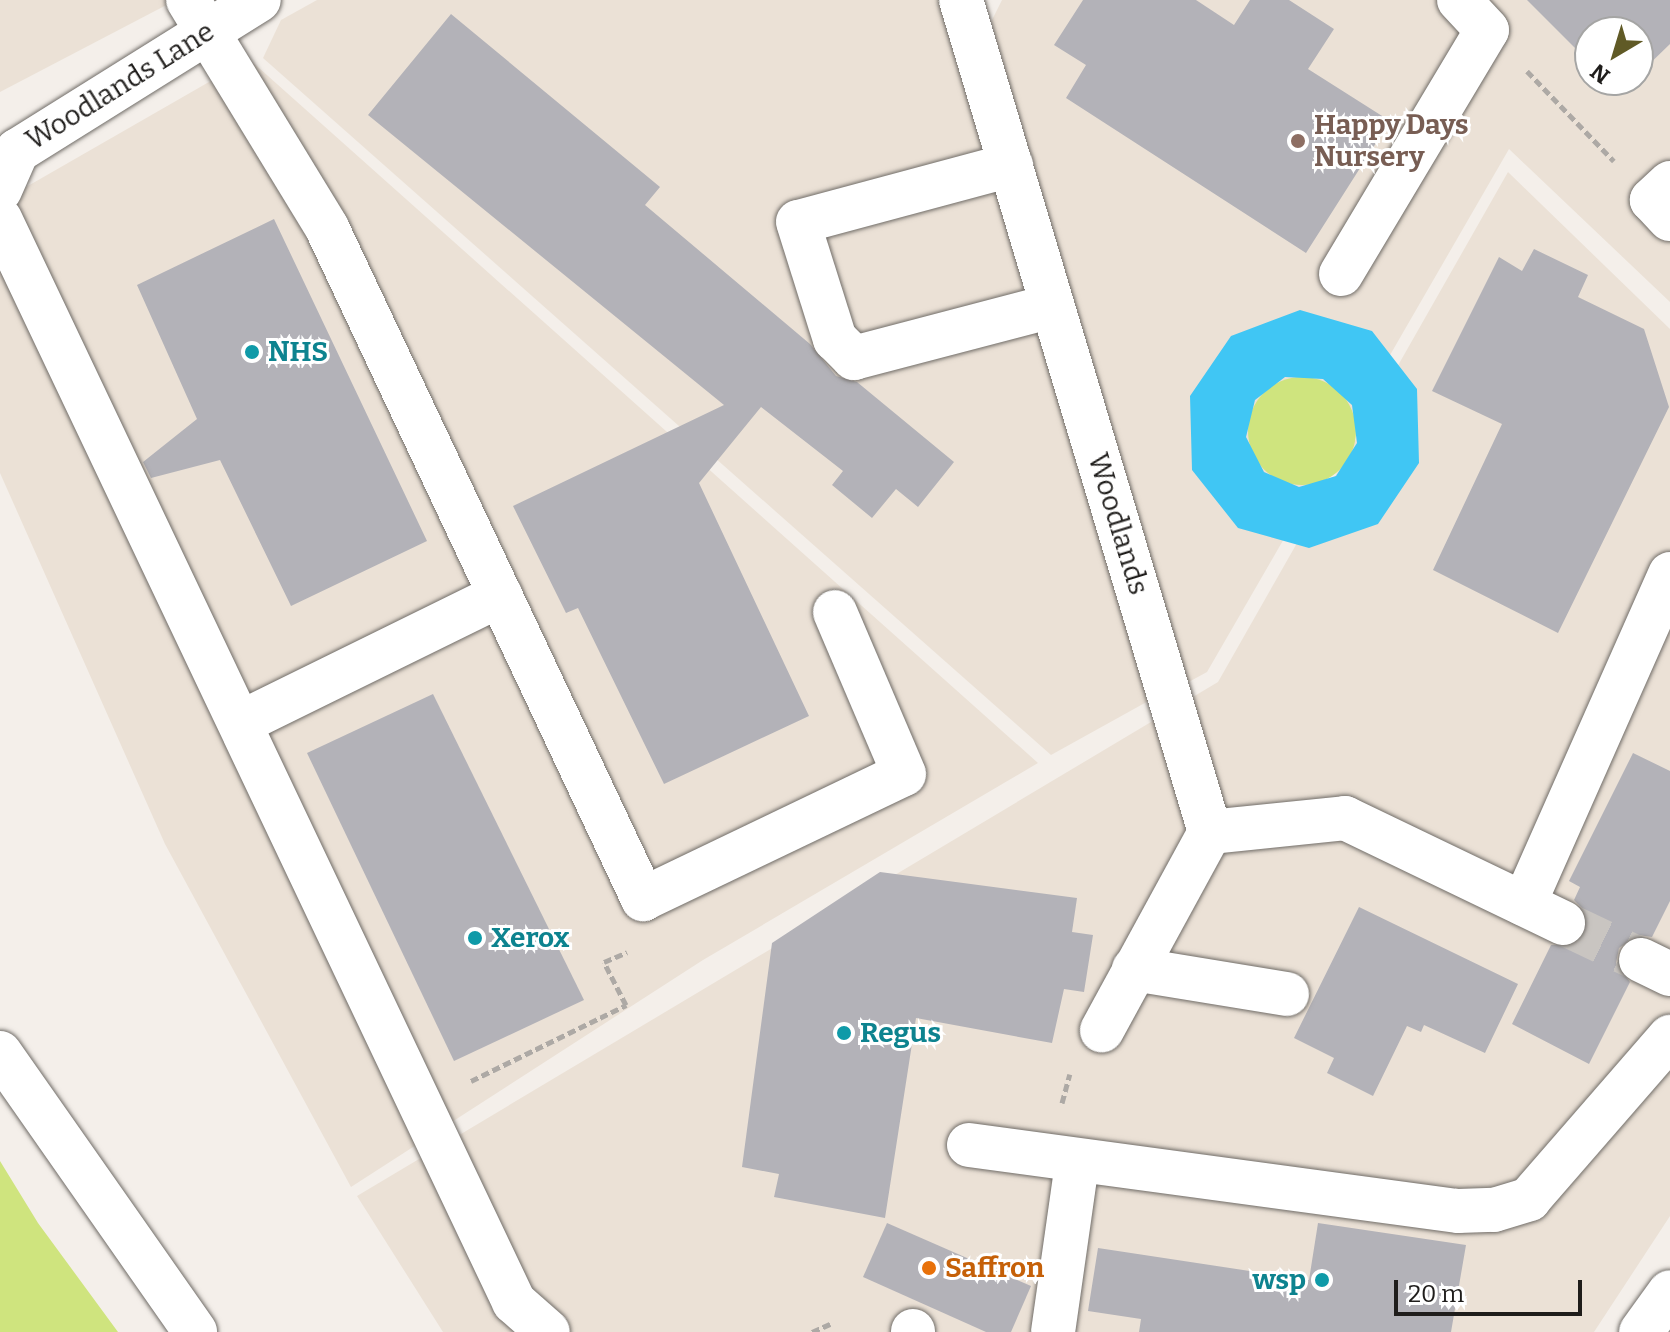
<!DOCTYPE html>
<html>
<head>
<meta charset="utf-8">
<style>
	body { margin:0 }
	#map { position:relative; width:1670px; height:1332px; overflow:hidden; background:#f4efea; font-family:Bitter,serif }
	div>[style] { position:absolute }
	.built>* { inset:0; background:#ebe1d6 }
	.green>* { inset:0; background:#cfe47e }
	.round { border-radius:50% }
	.water>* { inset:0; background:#40c6f4 }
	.building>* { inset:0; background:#b3b2b8 }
	.minor-tunnel>* { height:44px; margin-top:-22px; transform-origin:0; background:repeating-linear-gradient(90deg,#c9c5c1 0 44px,transparent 0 66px) }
	.path>* { height:5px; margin-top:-2.5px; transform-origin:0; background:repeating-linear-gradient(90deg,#ada9a5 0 8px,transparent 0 12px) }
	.roads { filter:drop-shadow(0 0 2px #706c67) drop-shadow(0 0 2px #706c67) }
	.minor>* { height:44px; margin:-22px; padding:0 22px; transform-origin:22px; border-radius:22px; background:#fff }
	.highway>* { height:44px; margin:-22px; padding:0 22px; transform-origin:22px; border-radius:22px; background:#fff }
	.dots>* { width:22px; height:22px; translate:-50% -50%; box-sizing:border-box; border:4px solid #fff; border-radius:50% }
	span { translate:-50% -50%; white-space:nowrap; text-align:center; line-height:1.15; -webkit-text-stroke:6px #fff; paint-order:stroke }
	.street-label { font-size:28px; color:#1f1d1b }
	.education-label { font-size:28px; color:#785e54; font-weight:700 }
	.left { translate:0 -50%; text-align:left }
	.culture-label { font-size:28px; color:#0d838f; font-weight:700 }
	.right { translate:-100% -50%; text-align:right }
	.food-label { font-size:28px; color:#c56008; font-weight:700 }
	.north { position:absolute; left:1574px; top:16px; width:80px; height:80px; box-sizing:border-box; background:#fff; border:2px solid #a5a5a4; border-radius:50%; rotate:218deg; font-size:22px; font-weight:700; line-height:32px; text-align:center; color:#1f1d1b }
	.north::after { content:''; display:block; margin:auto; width:28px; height:36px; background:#605a26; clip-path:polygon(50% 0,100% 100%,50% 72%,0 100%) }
	.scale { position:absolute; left:1394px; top:1280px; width:188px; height:36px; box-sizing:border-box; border:4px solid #1f1d1b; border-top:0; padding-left:10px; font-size:24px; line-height:28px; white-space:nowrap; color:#1f1d1b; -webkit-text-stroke:6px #fff; paint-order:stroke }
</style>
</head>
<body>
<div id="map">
	<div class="built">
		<i style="clip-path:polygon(0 0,176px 0,0 92px)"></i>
		<i style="clip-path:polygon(317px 0,942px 0,1152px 699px,1051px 755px,263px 58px,281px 20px)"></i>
		<i style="clip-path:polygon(evenodd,1002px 0,1670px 0,1670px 302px,1509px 149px,1207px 672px,1185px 684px,991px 22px,1002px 0,1590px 32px,1638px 32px,1638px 80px,1590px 80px,1590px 32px)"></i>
		<i style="clip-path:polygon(249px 59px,1038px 763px,703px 960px,351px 1187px,165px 844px,0 473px,0 202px)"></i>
		<i style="clip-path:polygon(1508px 172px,1670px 329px,1670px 1216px,1594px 1332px,443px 1332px,357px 1196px,1218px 682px)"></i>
	</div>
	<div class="green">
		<i class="round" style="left:1248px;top:377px;width:108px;height:108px"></i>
		<i style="clip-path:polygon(0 1161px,38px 1223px,118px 1332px,0 1332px)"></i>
	</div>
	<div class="water">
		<i style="clip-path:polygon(evenodd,1300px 310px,1372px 331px,1417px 389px,1419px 463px,1378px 524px,1309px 548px,1238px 528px,1192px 470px,1190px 396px,1231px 336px,1300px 310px,1285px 377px,1323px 379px,1352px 405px,1357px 443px,1336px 476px,1299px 487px,1264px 472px,1246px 437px,1255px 400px,1285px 377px)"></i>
	</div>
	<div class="building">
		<i style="clip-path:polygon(1083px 0,1196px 0,1234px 25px,1250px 0,1289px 0,1334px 29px,1308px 69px,1390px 121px,1306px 253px,1066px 98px,1086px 65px,1054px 45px)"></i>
		<i style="clip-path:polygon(1527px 0,1670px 0,1670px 44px,1638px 75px,1638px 32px,1590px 32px,1590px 63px)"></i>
		<i style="clip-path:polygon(451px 14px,660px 187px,645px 205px,810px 344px,836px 376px,857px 382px,954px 462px,918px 507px,896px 489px,872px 518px,832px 485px,843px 471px,761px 407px,699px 483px,809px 716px,664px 784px,578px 608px,566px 613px,513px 506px,724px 405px,368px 115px)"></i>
		<i style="clip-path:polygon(274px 219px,427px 541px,291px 606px,220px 460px,151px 478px,143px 462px,197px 419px,137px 285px)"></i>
		<i style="clip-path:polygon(1534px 249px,1588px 275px,1578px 297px,1644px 329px,1669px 407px,1558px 633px,1433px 570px,1502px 424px,1432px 391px,1499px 257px,1522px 271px)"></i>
		<i style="clip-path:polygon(433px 694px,584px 1000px,454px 1061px,307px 753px)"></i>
		<i style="clip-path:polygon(1633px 753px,1670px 771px,1670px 901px,1652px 937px,1638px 935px,1619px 948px,1616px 963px,1630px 982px,1589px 1064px,1512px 1024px,1551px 945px,1576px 944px,1586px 933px,1584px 910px,1574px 900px,1580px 887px,1569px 881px)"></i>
		<i style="clip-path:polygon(880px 872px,1077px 898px,1072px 932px,1093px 935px,1084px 992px,1064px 989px,1052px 1043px,916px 1018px,885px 1218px,774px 1197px,779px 1174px,742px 1167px,772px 943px)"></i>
		<i style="clip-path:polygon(1359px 907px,1518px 984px,1485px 1053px,1424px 1025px,1421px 1032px,1407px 1026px,1373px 1096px,1327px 1073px,1334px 1058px,1294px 1038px)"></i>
		<i style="clip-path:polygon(887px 1223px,1031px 1286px,1011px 1332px,986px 1332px,863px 1277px)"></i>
		<i style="clip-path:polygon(1318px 1223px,1466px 1245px,1451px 1332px,1139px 1332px,1141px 1319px,1088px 1311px,1098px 1248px,1309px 1280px)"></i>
	</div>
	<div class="minor-tunnel">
		<i style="left:1563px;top:923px;width:86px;rotate:25.4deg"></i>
	</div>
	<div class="path">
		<i style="left:1527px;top:71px;width:125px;rotate:46deg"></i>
		<i style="left:471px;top:1081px;width:173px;rotate:-26.1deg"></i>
		<i style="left:626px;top:1005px;width:48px;rotate:-117.1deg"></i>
		<i style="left:604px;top:962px;width:25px;rotate:-23deg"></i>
		<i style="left:1062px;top:1103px;width:30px;rotate:-75deg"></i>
		<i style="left:812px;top:1332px;width:20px;rotate:-24deg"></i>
	</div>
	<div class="roads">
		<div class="minor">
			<i style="left:188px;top:0;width:267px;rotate:58.6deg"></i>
			<i style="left:327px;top:228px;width:742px;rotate:64.78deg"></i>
			<i style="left:643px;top:899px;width:289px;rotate:-25.6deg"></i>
			<i style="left:904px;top:774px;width:176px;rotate:-113.1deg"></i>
			<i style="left:961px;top:0;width:868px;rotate:73.34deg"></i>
			<i style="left:1210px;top:832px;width:226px;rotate:118.6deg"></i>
			<i style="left:1011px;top:165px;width:220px;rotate:165deg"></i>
			<i style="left:798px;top:222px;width:123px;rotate:72.5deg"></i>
			<i style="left:835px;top:339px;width:27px;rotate:45deg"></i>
			<i style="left:854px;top:358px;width:205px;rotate:-14.7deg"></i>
			<i style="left:1670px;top:183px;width:25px;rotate:137deg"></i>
			<i style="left:1652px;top:200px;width:26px;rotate:47deg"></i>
			<i style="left:0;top:190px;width:43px;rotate:-66.4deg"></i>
			<i style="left:17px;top:151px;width:285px;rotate:-32deg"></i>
			<i style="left:0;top:219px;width:1199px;rotate:64.61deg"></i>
			<i style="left:514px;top:1302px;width:45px;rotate:41.4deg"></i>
			<i style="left:1341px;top:274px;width:284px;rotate:-59.1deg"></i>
			<i style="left:1487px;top:30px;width:41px;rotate:-133deg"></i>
			<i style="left:240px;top:723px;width:290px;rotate:-26.2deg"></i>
			<i style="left:1210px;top:832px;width:136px;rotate:-5.9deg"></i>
			<i style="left:1345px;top:818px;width:242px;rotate:25.7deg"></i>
			<i style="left:1524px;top:904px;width:361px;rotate:-66.1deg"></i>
			<i style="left:1641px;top:960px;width:32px;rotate:26deg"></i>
			<i style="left:1134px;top:969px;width:155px;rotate:9.3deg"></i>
			<i style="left:969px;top:1145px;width:493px;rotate:7.7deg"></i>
			<i style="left:1458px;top:1211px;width:36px;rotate:-2deg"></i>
			<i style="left:1494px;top:1210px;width:37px;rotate:-17deg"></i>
			<i style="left:1529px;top:1199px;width:215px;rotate:-49deg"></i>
			<i style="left:913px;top:1332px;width:1px;rotate:-90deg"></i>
			<i style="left:1053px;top:1332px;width:171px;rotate:-81.9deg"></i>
			<i style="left:1641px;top:1332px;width:49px;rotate:-54.1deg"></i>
		</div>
		<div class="highway">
			<i style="left:0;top:1053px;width:340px;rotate:55deg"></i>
		</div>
	</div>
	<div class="dots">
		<i style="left:1298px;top:141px;background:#8d6e63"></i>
		<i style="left:252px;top:352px;background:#0f9aa8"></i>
		<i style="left:475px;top:938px;background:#0f9aa8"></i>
		<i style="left:844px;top:1033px;background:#0f9aa8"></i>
		<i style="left:929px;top:1268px;background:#e8710a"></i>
		<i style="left:1322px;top:1280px;background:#0f9aa8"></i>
	</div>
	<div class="street-label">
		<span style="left:120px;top:86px;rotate:-32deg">Woodlands Lane</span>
		<span style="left:1118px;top:524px;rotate:73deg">Woodlands</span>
	</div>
	<div class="education-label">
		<span class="left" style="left:1314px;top:141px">Happy Days<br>Nursery</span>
	</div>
	<div class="culture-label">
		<span class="left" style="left:268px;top:352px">NHS</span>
		<span class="left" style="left:491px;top:938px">Xerox</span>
		<span class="left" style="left:860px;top:1033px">Regus</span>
		<span class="right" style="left:1306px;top:1280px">wsp</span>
	</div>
	<div class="food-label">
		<span class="left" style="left:945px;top:1268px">Saffron</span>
	</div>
	<div class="north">N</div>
	<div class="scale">20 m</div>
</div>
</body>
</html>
